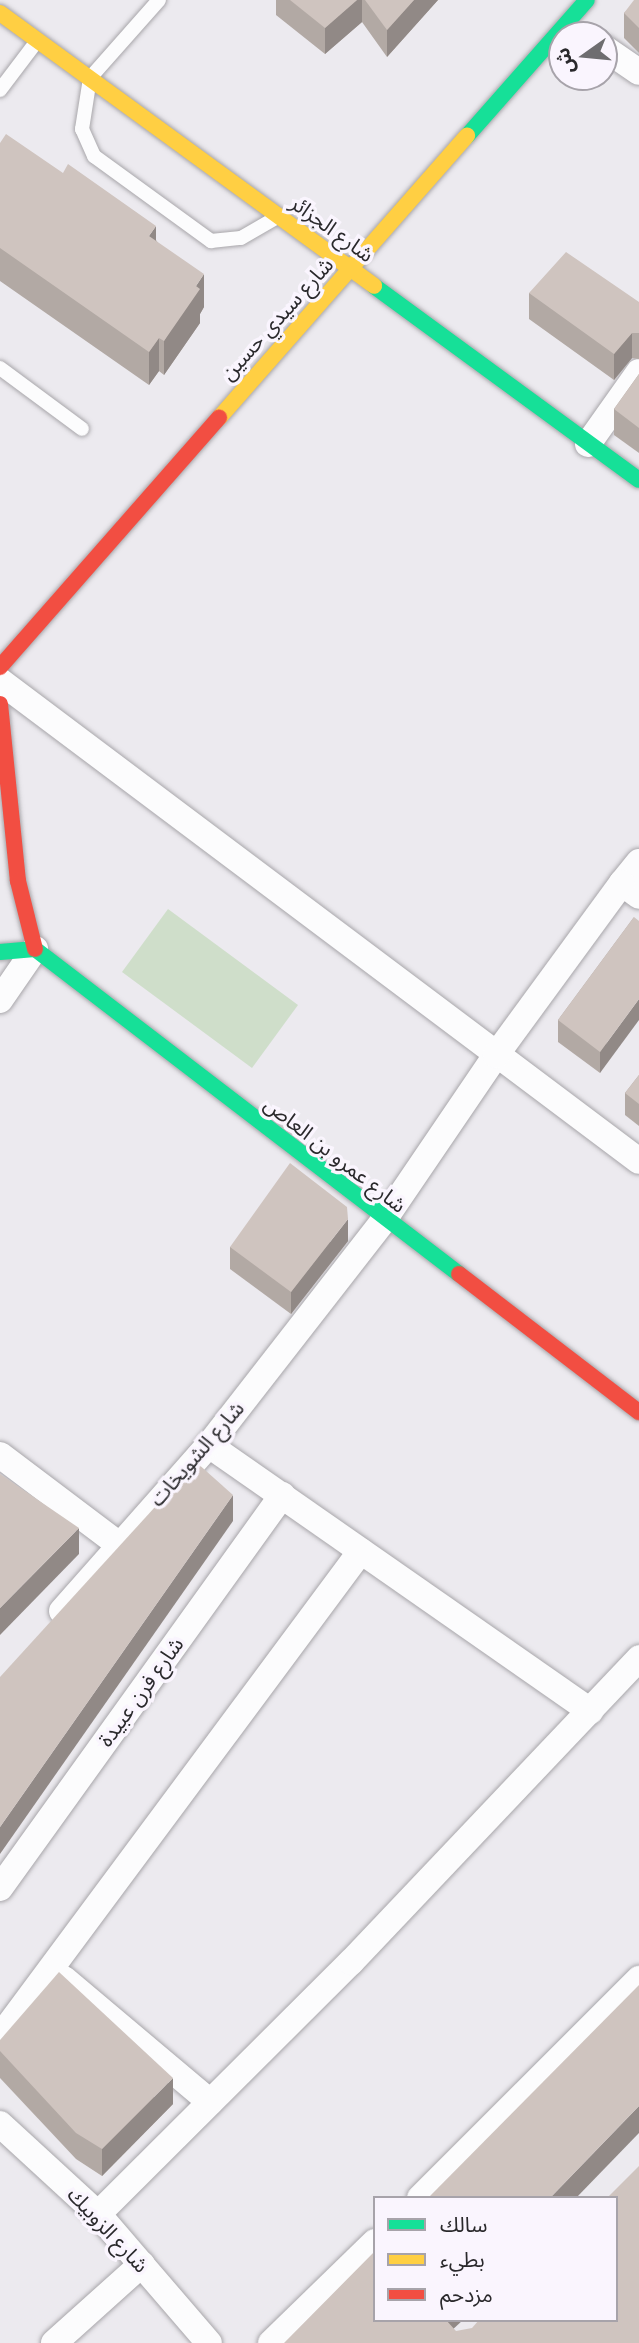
<!DOCTYPE html>
<html>
<head>
<meta charset="utf-8">
<style>
	body { margin:0 }
	#map { position:relative; width:639px; height:2343px; overflow:hidden; background:#eceaef; font-family:Raleway,"Noto Sans Arabic",sans-serif }
	div>[style] { position:absolute }
	.green>* { inset:0; background:#cfdeca }
	.roads { filter:drop-shadow(0 0 2px #a8a6aa) drop-shadow(0 0 2px #a8a6aa) }
	.lane>* { height:14px; margin:-7px; padding:0 7px; transform-origin:7px; border-radius:7px; background:#fcfcfd }
	.street>* { height:26px; margin:-13px; padding:0 13px; transform-origin:13px; border-radius:13px; background:#fcfcfd }
	.fast>* { height:16px; margin:-8px; padding:0 8px; transform-origin:8px; border-radius:8px; background:#16e098 }
	.slow>* { height:16px; margin:-8px; padding:0 8px; transform-origin:8px; border-radius:8px; background:#ffcf43 }
	.jam>* { height:16px; margin:-8px; padding:0 8px; transform-origin:8px; border-radius:8px; background:#f24e42 }
	.wall>* { inset:0; background:#b2a9a4 }
	.shaded-wall>* { inset:0; background:#918986 }
	.building>* { inset:0; background:#cfc4bf }
	span { translate:-50% -50%; white-space:nowrap; text-align:center; line-height:1.15; -webkit-text-stroke:7px #faf5fe; paint-order:stroke }
	.street-label { font-size:21px; color:#2a292c }
	.legend { position:absolute; left:373px; top:2196px; width:245px; height:126px; box-sizing:border-box; background:#faf5fe; border:2px solid #a7a3aa; margin:0; padding:9px 12px; list-style:none; font-size:21px; color:#2a292c }
	.legend li { display:flex; align-items:center; gap:14px; height:35px }
	.legend b { width:35px; border:2px solid #a7a3aa }
	.north { position:absolute; left:548px; top:21px; width:70px; height:70px; box-sizing:border-box; background:#faf5fe; border:2px solid #a7a3aa; border-radius:50%; rotate:255deg; font-size:19px; font-weight:700; line-height:28px; text-align:center; color:#2a292c }
	.north::after { content:''; display:block; margin:auto; width:24px; height:32px; background:#6e6d70; clip-path:polygon(50% 0,100% 100%,50% 72%,0 100%) }
</style>
</head>
<body>
<div id="map">
	<div class="green">
		<i style="clip-path:polygon(168px 909px,298px 1005px,252px 1068px,122px 972px)"></i>
	</div>
	<div class="roads">
		<div class="lane">
			<i style="left:159px;top:0;width:104px;rotate:131.5deg"></i>
			<i style="left:90px;top:78px;width:52px;rotate:98.9deg"></i>
			<i style="left:82px;top:129px;width:30px;rotate:66deg"></i>
			<i style="left:94px;top:156px;width:145px;rotate:36deg"></i>
			<i style="left:211px;top:241px;width:30px;rotate:-6deg"></i>
			<i style="left:241px;top:238px;width:38px;rotate:-30deg"></i>
			<i style="left:0;top:90px;width:61px;rotate:-52.9deg"></i>
			<i style="left:0;top:368px;width:102px;rotate:36.6deg"></i>
		</div>
		<div class="street">
			<i style="left:604px;top:48px;width:42px;rotate:34.4deg"></i>
			<i style="left:588px;top:444px;width:88px;rotate:-54.7deg"></i>
			<i style="left:0;top:681px;width:799px;rotate:36.91deg"></i>
			<i style="left:639px;top:862px;width:27px;rotate:129deg"></i>
			<i style="left:622px;top:883px;width:21px;rotate:37deg"></i>
			<i style="left:0;top:1000px;width:62px;rotate:-55.5deg"></i>
			<i style="left:209px;top:1445px;width:465px;rotate:34.9deg"></i>
			<i style="left:0;top:1455px;width:148px;rotate:37deg"></i>
			<i style="left:62px;top:1611px;width:222px;rotate:-48.5deg"></i>
			<i style="left:209px;top:1445px;width:285px;rotate:-52.1deg"></i>
			<i style="left:384px;top:1220px;width:199px;rotate:-55.8deg"></i>
			<i style="left:496px;top:1055px;width:213px;rotate:-53.8deg"></i>
			<i style="left:0;top:1888px;width:484px;rotate:-54.3deg"></i>
			<i style="left:64px;top:1979px;width:191px;rotate:40.1deg"></i>
			<i style="left:0;top:2037px;width:605px;rotate:-53.4deg"></i>
			<i style="left:0;top:2124px;width:133px;rotate:42.6deg"></i>
			<i style="left:98px;top:2214px;width:170px;rotate:49.3deg"></i>
			<i style="left:420px;top:2198px;width:310px;rotate:-45deg"></i>
			<i style="left:98px;top:2214px;width:357px;rotate:-44.9deg"></i>
			<i style="left:351px;top:1962px;width:419px;rotate:-46.5deg"></i>
			<i style="left:54px;top:2343px;width:118px;rotate:-41.9deg"></i>
			<i style="left:271px;top:2343px;width:145px;rotate:-44.2deg"></i>
		</div>
		<div class="fast">
			<i style="left:467px;top:136px;width:181px;rotate:-48.6deg"></i>
			<i style="left:374px;top:286px;width:328px;rotate:36.2deg"></i>
			<i style="left:0;top:952px;width:35px;rotate:-5deg"></i>
			<i style="left:35px;top:949px;width:534px;rotate:37.47deg"></i>
		</div>
		<div class="slow">
			<i style="left:0;top:13px;width:463px;rotate:36.1deg"></i>
			<i style="left:219px;top:418px;width:376px;rotate:-48.7deg"></i>
		</div>
		<div class="jam">
			<i style="left:0;top:667px;width:332px;rotate:-48.7deg"></i>
			<i style="left:0;top:704px;width:178px;rotate:84.2deg"></i>
			<i style="left:18px;top:881px;width:70px;rotate:76deg"></i>
			<i style="left:459px;top:1274px;width:227px;rotate:37.5deg"></i>
		</div>
	</div>
	<div class="wall">
		<i style="clip-path:polygon(276px 0,438px 0,387px 57px,362px 22px,325px 54px,276px 15px)"></i>
		<i style="clip-path:polygon(639px 0,639px 53px,624px 38px,624px 13px)"></i>
		<i style="clip-path:polygon(0 143px,156px 240px,204px 307px,200px 314px,200px 323px,164px 375px,159px 371px,149px 385px,0 281px)"></i>
		<i style="clip-path:polygon(529px 293px,639px 302px,639px 359px,632px 358px,614px 380px,529px 319px)"></i>
		<i style="clip-path:polygon(639px 374px,639px 453px,614px 435px,614px 409px)"></i>
		<i style="clip-path:polygon(634px 917px,600px 1073px,558px 1042px,558px 1020px)"></i>
		<i style="clip-path:polygon(639px 1075px,639px 1126px,625px 1115px,625px 1093px)"></i>
		<i style="clip-path:polygon(348px 1241px,291px 1314px,230px 1269px,230px 1247px)"></i>
		<i style="clip-path:polygon(0 2040px,173px 2104px,102px 2176px,76px 2159px,0 2078px)"></i>
	</div>
	<div class="shaded-wall">
		<i style="clip-path:polygon(357px 0,362px 0,362px 22px,325px 54px,325px 28px)"></i>
		<i style="clip-path:polygon(414px 0,438px 0,387px 57px,387px 30px)"></i>
		<i style="clip-path:polygon(156px 226px,156px 259px,149px 236px)"></i>
		<i style="clip-path:polygon(204px 274px,204px 307px,200px 314px,200px 323px,164px 375px,164px 341px,196px 286px)"></i>
		<i style="clip-path:polygon(632px 333px,632px 358px,614px 380px,614px 354px)"></i>
		<i style="clip-path:polygon(159px 338px,159px 371px,149px 385px,149px 352px)"></i>
		<i style="clip-path:polygon(639px 999px,639px 1020px,600px 1073px,600px 1052px)"></i>
		<i style="clip-path:polygon(348px 1219px,348px 1241px,291px 1314px,291px 1292px)"></i>
		<i style="clip-path:polygon(233px 1495px,233px 1521px,0 1854px,0 1827px)"></i>
		<i style="clip-path:polygon(79px 1528px,79px 1554px,0 1635px,0 1608px)"></i>
		<i style="clip-path:polygon(173px 2078px,173px 2104px,102px 2176px,102px 2149px)"></i>
		<i style="clip-path:polygon(639px 2106px,639px 2133px,576px 2198px,550px 2198px)"></i>
		<i style="clip-path:polygon(446px 2320px,463px 2320px,450px 2332px)"></i>
	</div>
	<div class="building">
		<i style="clip-path:polygon(290px 0,357px 0,325px 28px)"></i>
		<i style="clip-path:polygon(365px 0,414px 0,387px 30px)"></i>
		<i style="clip-path:polygon(634px 0,639px 0,639px 28px,624px 13px)"></i>
		<i style="clip-path:polygon(6px 134px,63px 173px,68px 164px,156px 226px,149px 236px,204px 274px,196px 286px,200px 289px,164px 341px,159px 338px,149px 352px,0 248px,0 143px)"></i>
		<i style="clip-path:polygon(566px 252px,639px 302px,639px 333px,632px 333px,614px 354px,529px 293px)"></i>
		<i style="clip-path:polygon(639px 374px,639px 428px,614px 409px)"></i>
		<i style="clip-path:polygon(634px 917px,639px 921px,639px 999px,600px 1052px,558px 1020px)"></i>
		<i style="clip-path:polygon(639px 1075px,639px 1104px,625px 1093px)"></i>
		<i style="clip-path:polygon(290px 1163px,347px 1207px,348px 1219px,291px 1292px,230px 1247px)"></i>
		<i style="clip-path:polygon(196px 1462px,233px 1495px,0 1827px,0 1677px)"></i>
		<i style="clip-path:polygon(0 1474px,79px 1528px,0 1608px)"></i>
		<i style="clip-path:polygon(59px 1972px,173px 2078px,102px 2149px,76px 2133px,0 2051px,0 2040px)"></i>
		<i style="clip-path:polygon(639px 1985px,639px 2106px,550px 2198px,428px 2198px)"></i>
		<i style="clip-path:polygon(639px 2166px,639px 2343px,284px 2343px,375px 2251px,375px 2320px,446px 2320px,456px 2331px,472px 2328px,479px 2320px,616px 2320px,616px 2198px,607px 2198px)"></i>
	</div>
	<div class="street-label">
		<span style="left:332px;top:229px;rotate:36deg">شارع الجزائر</span>
		<span style="left:277px;top:319px;rotate:-48deg">شارع سيدي حسين</span>
		<span style="left:335px;top:1155px;rotate:38deg">شارع عمرو بن العاص</span>
		<span style="left:197px;top:1454px;rotate:-49deg">شارع الشويخات</span>
		<span style="left:141px;top:1692px;rotate:-54deg">شارع فرن عبيدة</span>
		<span style="left:108px;top:2230px;rotate:47deg">شارع الزوبيك</span>
	</div>
	<ul class="legend">
	<li><b style="height:9px;background:#16e098"></b>سالك</li>
	<li><b style="height:9px;background:#ffcf43"></b>بطيء</li>
	<li><b style="height:9px;background:#f24e42"></b>مزدحم</li>
	</ul>
	<div class="north">ش</div>
</div>
</body>
</html>
